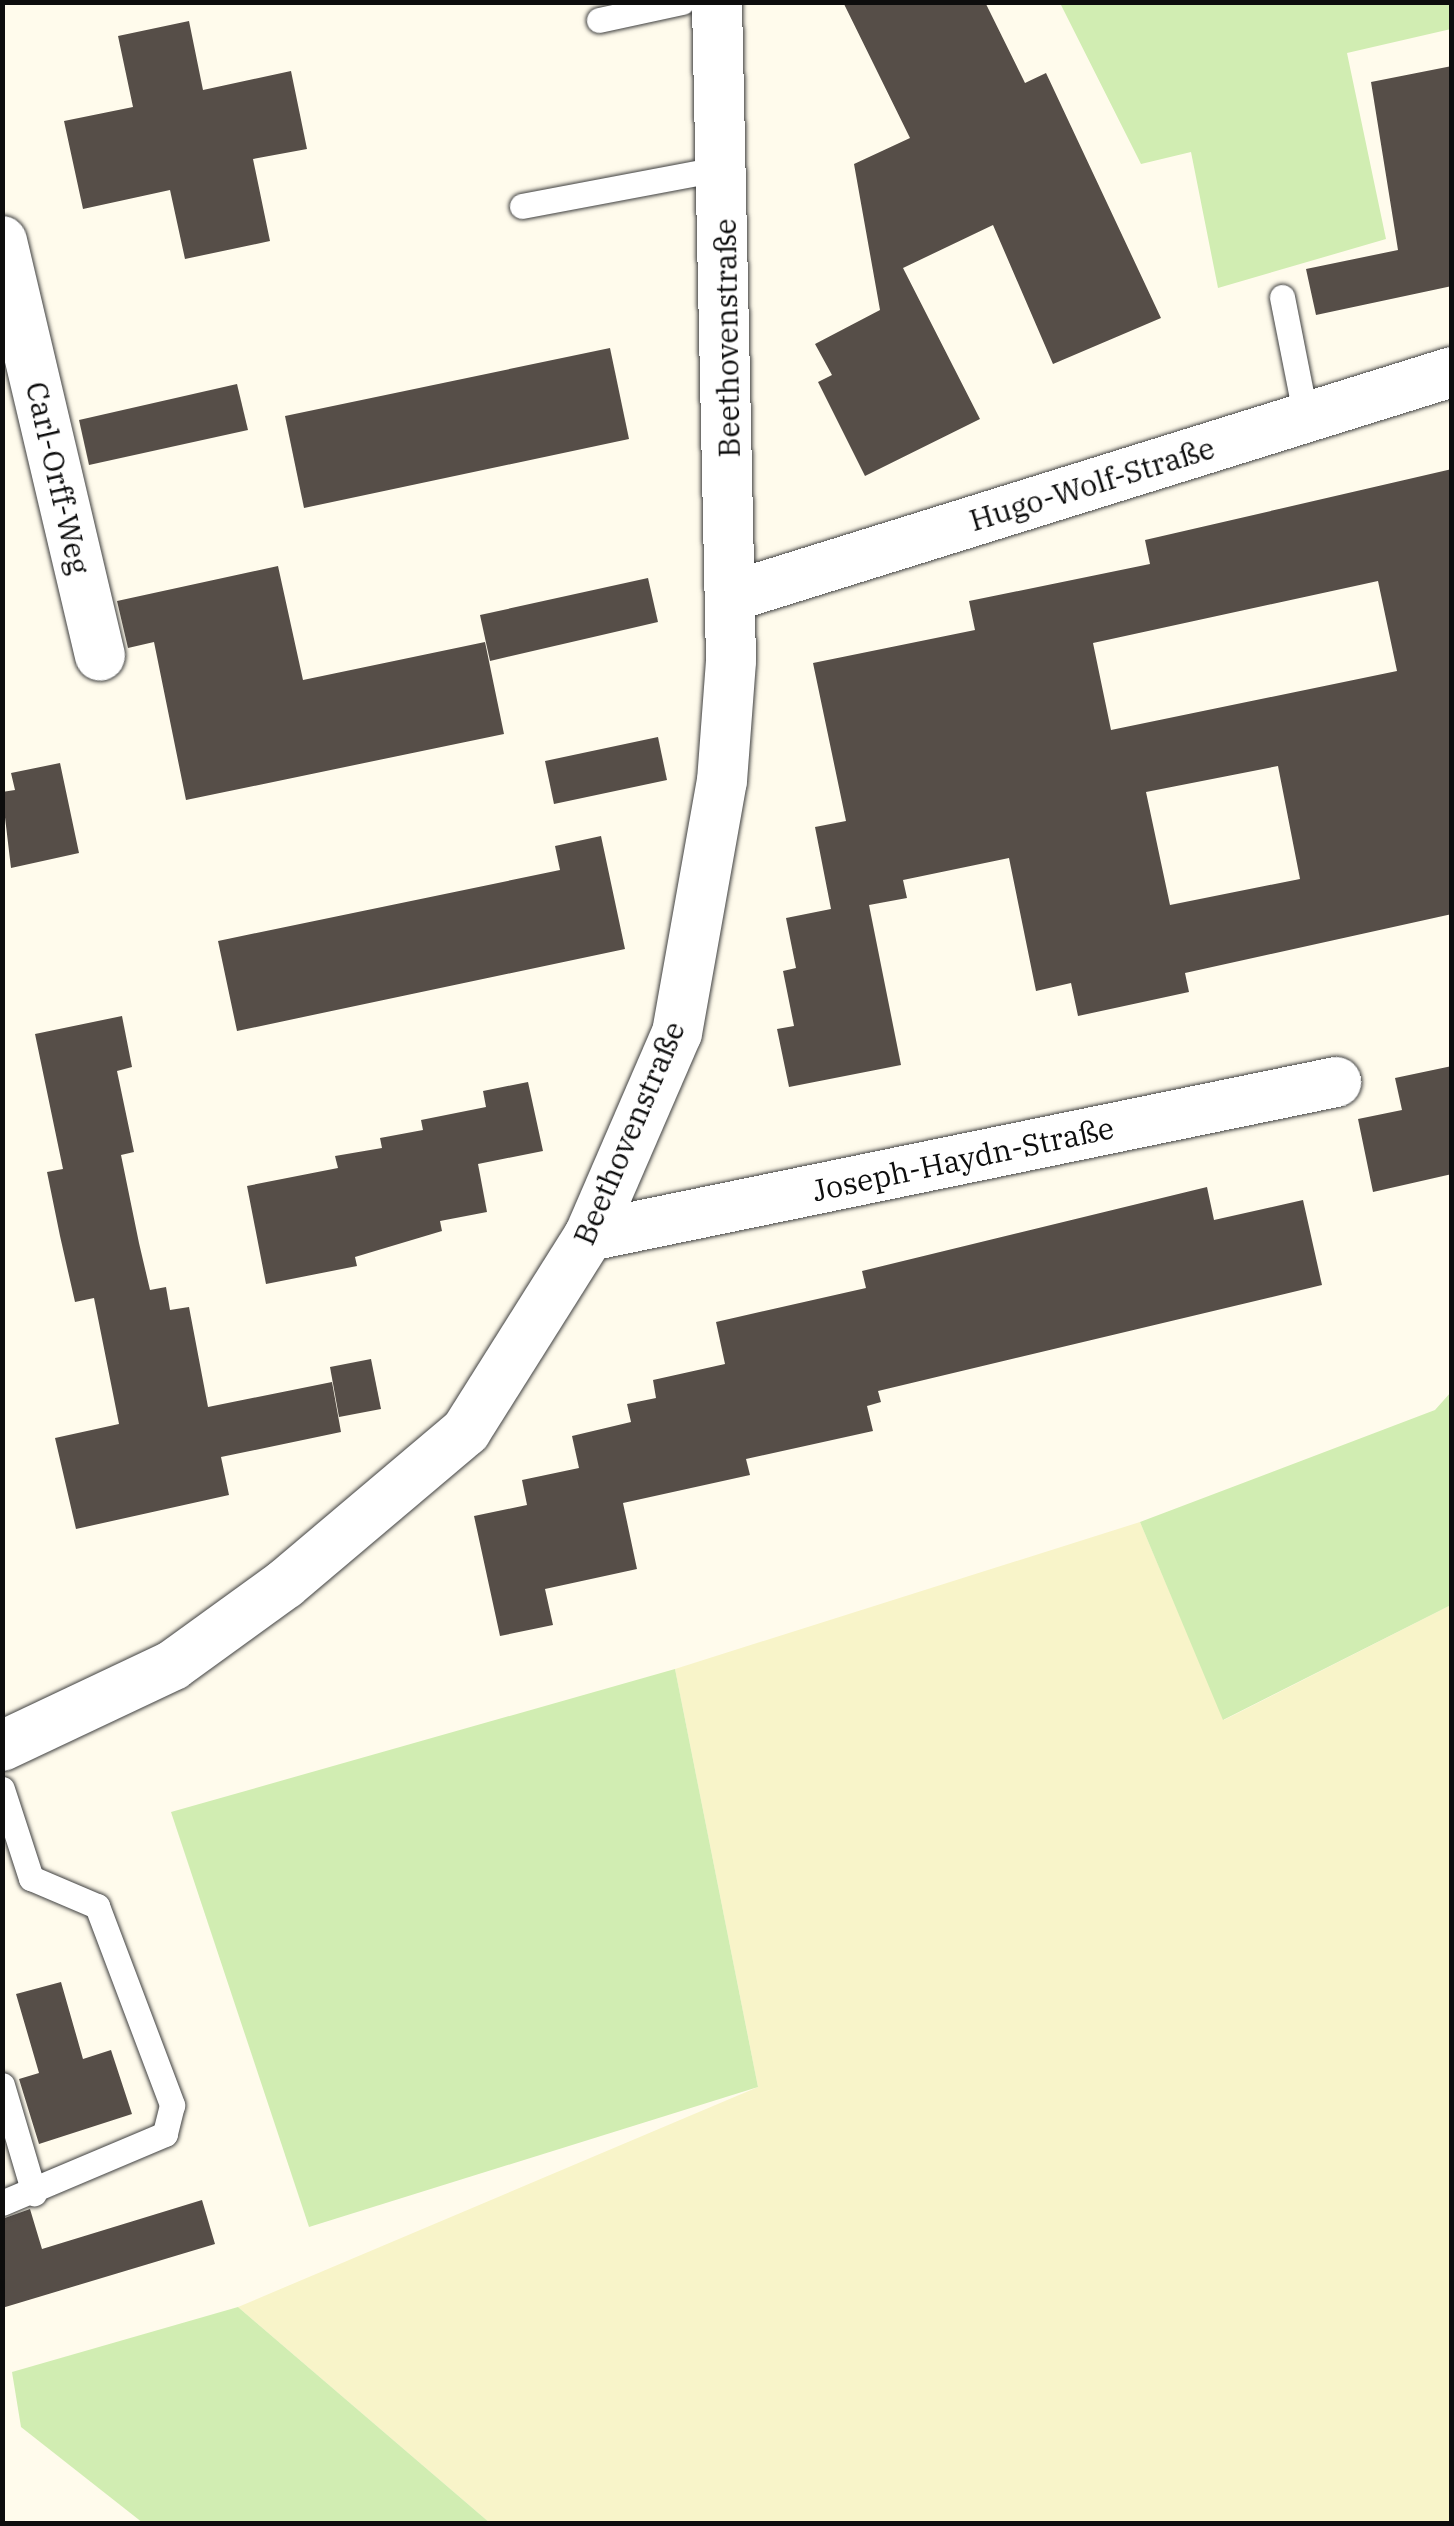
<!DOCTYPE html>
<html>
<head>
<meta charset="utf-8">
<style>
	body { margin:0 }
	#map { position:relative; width:1454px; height:2526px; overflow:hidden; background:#fffbec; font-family:"IBM Plex Serif",serif }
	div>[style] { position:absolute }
	.farmland>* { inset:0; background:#f8f4c9 }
	.green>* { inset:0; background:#d1edb2 }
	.building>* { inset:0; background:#564e48 }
	.roads { filter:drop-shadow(0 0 2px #404040) drop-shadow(0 0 2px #404040) }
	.service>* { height:25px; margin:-12.5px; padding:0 12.5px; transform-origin:12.5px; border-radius:12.5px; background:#fff }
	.minor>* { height:50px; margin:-25px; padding:0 25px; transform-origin:25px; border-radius:25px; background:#fff }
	span { translate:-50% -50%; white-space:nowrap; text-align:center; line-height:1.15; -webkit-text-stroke:10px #fff; paint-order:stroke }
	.street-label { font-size:30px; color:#0d0d0d }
	.frame { position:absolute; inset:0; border:5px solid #0d0d0d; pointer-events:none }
</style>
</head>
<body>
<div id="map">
	<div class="farmland">
		<i style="clip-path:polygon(1140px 1522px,1224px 1720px,1451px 1605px,1451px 2523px,490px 2523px,238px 2307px,758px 2087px,675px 1669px)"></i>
	</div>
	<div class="green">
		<i style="clip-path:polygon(1060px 3px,1451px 3px,1451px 29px,1347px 53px,1386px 239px,1218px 288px,1191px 152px,1141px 164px)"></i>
		<i style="clip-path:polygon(1451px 1392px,1451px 1605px,1223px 1720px,1140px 1522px,1435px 1410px)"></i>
		<i style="clip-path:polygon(675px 1669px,758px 2087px,309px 2227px,171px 1812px)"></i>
		<i style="clip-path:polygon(238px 2307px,490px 2523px,143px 2523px,21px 2427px,12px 2372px)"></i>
	</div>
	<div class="building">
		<i style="clip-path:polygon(843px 2px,985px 2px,1025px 83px,1046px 73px,1161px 318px,1053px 364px,993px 225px,903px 268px,980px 419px,865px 476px,818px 382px,832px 375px,815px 344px,880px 310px,854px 164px,910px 138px)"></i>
		<i style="clip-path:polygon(189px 21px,203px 90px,291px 71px,307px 149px,253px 159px,270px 241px,185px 259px,170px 190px,83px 209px,64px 121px,133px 107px,118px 36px)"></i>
		<i style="clip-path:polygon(1452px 66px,1452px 286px,1316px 315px,1306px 269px,1398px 250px,1371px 82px)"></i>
		<i style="clip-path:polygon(610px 348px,629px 439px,304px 508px,285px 416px)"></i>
		<i style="clip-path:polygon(237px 384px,248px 430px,89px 465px,79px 420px)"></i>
		<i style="clip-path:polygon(evenodd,1452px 469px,1452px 914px,1185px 973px,1189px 992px,1078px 1016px,1071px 983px,1036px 991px,1009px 858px,903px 880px,907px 898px,869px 905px,901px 1065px,789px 1087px,777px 1029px,794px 1026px,783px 971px,796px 968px,786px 918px,831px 909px,815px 827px,846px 821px,813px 663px,975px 630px,969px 601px,1150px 564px,1145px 540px,1452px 469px,1378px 581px,1397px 671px,1111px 730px,1093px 643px,1378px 581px,1452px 469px,1278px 766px,1300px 879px,1170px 905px,1146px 792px,1278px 766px)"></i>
		<i style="clip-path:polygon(278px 566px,303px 680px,485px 642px,504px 734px,186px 800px,154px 642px,128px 648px,117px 601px)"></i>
		<i style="clip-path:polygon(648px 578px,658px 622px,490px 661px,480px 615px)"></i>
		<i style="clip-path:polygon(658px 737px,667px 780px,554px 804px,545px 761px)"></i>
		<i style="clip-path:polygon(60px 763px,79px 853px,11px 868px,2px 792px,15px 790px,11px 773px)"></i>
		<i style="clip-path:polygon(601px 836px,625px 949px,237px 1031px,218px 941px,560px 870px,555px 846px)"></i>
		<i style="clip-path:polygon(122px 1016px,132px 1067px,117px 1071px,134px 1152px,121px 1155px,139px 1243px,150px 1290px,166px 1287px,170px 1310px,189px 1307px,208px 1407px,332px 1382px,341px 1432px,221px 1457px,229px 1495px,76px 1529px,55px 1438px,119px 1424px,94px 1298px,75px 1302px,60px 1236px,47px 1172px,63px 1169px,35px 1034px)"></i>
		<i style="clip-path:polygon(1452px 1066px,1452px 1174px,1373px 1192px,1358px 1119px,1402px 1110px,1395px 1078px)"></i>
		<i style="clip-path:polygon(528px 1082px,543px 1151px,478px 1164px,487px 1212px,440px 1221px,442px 1231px,355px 1257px,357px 1266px,266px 1284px,247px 1186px,338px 1168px,335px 1156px,382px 1148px,380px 1138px,423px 1130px,421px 1120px,486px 1107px,483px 1091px)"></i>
		<i style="clip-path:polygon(1207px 1187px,1214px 1220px,1303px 1200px,1322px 1285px,878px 1391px,881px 1402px,867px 1406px,873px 1431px,746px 1459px,750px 1475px,623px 1503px,637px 1569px,545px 1589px,553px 1625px,500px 1636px,474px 1516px,527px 1505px,522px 1480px,579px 1468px,572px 1436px,631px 1422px,627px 1404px,656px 1398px,653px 1380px,725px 1364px,716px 1322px,866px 1288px,862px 1271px)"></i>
		<i style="clip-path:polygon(371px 1359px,381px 1409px,339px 1417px,330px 1367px)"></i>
		<i style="clip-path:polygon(61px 1982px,83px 2059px,111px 2050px,132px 2114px,39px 2144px,19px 2079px,39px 2073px,16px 1994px)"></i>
		<i style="clip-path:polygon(202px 2200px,215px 2244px,2px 2308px,2px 2219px,30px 2209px,42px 2249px)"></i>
	</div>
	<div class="roads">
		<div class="service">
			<i style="left:599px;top:20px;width:85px;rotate:-12.2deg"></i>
			<i style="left:522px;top:206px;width:205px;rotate:-10.7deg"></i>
			<i style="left:1282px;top:297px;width:123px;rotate:78.8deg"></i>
			<i style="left:2px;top:1789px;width:94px;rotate:72deg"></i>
			<i style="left:31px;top:1878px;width:72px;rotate:23deg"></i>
			<i style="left:97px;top:1906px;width:213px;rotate:69.3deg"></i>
			<i style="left:172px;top:2105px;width:30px;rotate:104deg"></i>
			<i style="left:165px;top:2134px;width:177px;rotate:157.1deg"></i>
			<i style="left:2px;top:2085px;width:113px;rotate:73.5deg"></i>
		</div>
		<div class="minor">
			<i style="left:2px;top:241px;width:426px;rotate:76.7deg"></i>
			<i style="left:733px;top:596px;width:753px;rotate:-17.3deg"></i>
			<i style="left:589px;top:1236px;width:763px;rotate:-11.65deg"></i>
			<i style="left:2px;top:1746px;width:189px;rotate:-25.3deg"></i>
			<i style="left:173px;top:1665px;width:138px;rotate:-35.9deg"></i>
			<i style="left:285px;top:1584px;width:237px;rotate:-40.2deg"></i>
			<i style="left:466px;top:1431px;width:231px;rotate:-57.8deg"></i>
			<i style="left:589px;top:1236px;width:221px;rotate:-66.6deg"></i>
			<i style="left:677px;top:1033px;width:256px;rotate:-79.9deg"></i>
			<i style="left:722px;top:781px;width:120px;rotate:-85.7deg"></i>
			<i style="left:731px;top:661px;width:659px;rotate:-91.22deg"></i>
		</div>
	</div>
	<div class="street-label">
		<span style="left:727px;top:338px;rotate:-91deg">Beethovenstraße</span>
		<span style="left:58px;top:478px;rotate:77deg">Carl-Orff-Weg</span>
		<span style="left:1092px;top:484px;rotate:-17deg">Hugo-Wolf-Straße</span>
		<span style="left:629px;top:1133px;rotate:-67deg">Beethovenstraße</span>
		<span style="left:963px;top:1159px;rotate:-12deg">Joseph-Haydn-Straße</span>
	</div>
	<div class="frame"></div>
</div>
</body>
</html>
